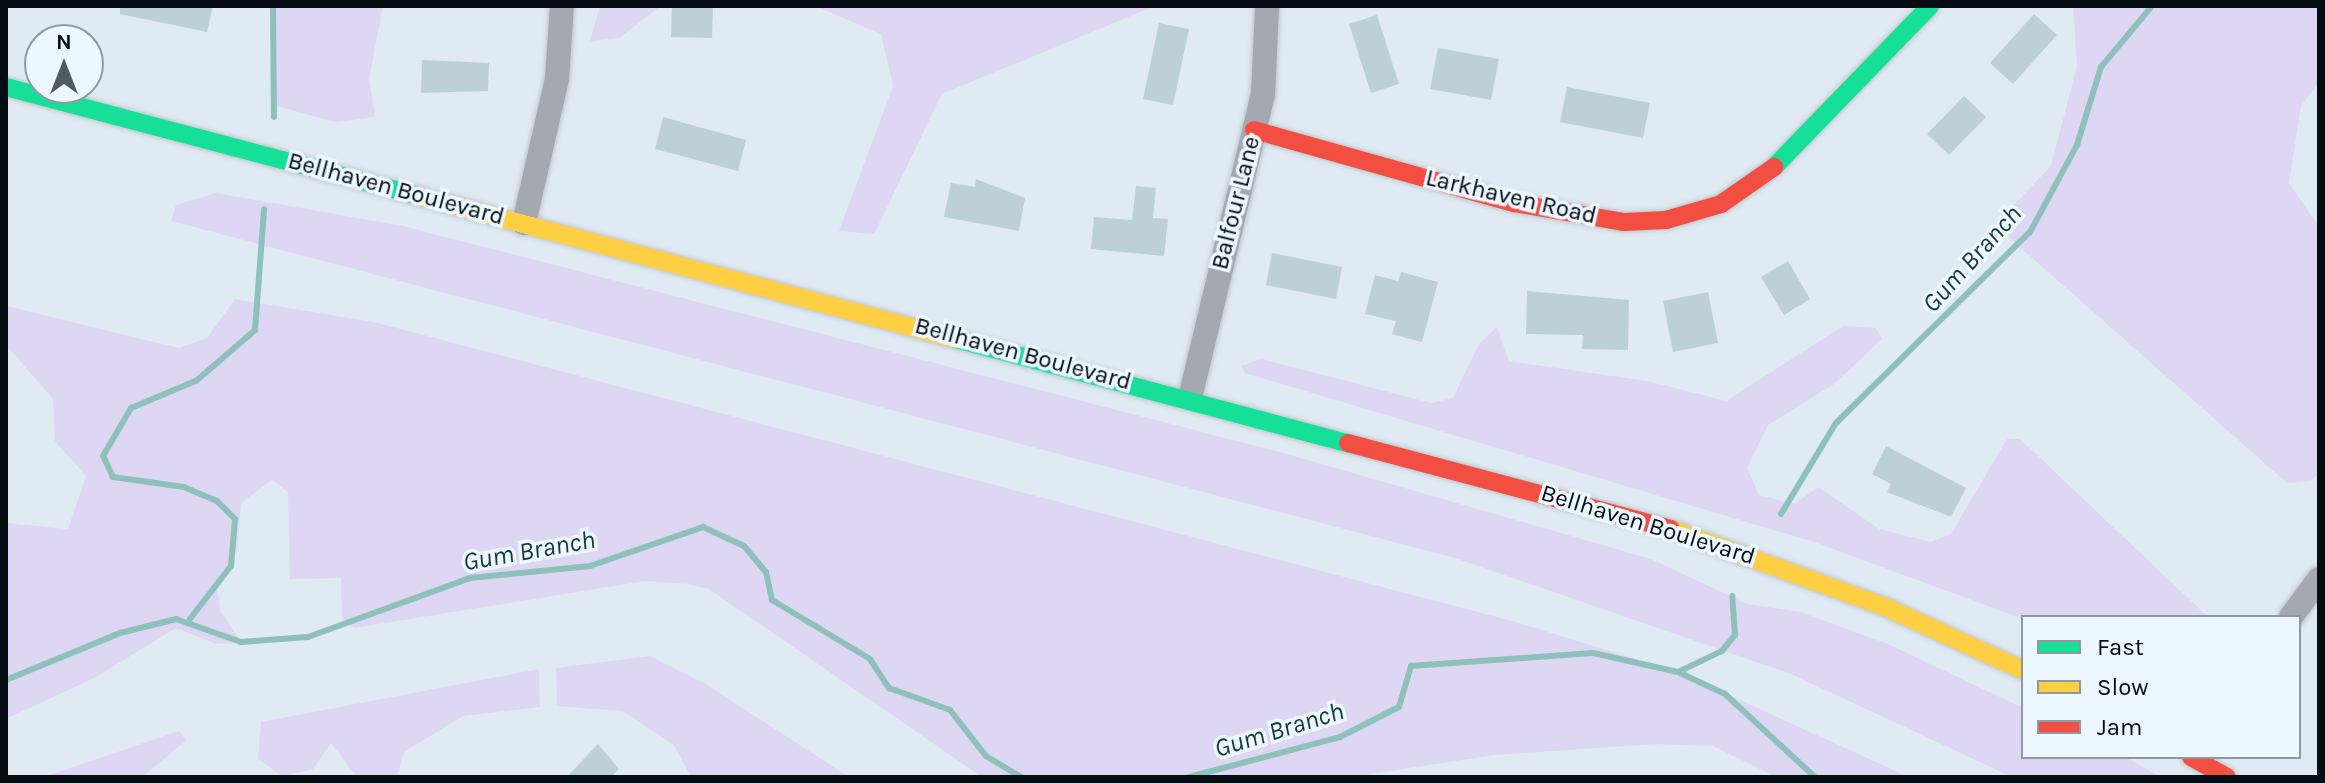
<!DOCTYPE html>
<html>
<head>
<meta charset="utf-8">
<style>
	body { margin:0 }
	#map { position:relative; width:2325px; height:783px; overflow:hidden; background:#e0eaf3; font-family:Karla,sans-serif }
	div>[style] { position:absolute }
	.green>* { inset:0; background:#ddd7f4 }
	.stream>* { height:6px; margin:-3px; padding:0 3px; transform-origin:3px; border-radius:3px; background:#8ec1bb }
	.building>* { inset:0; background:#bdd0d6 }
	.roads { filter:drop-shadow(0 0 2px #bfc7cd) drop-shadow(0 0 2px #bfc7cd) }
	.street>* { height:24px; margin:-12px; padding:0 12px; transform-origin:12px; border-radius:12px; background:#a4a8b0 }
	.fast>* { height:18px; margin:-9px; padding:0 9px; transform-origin:9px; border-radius:9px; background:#16e098 }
	.slow>* { height:18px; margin:-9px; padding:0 9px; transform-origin:9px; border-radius:9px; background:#ffcf43 }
	.jam>* { height:18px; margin:-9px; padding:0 9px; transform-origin:9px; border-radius:9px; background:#f24e42 }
	span { translate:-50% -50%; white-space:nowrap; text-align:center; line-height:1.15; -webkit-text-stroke:7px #edf7ff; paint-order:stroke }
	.street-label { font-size:24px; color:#050d13 }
	.water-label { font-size:26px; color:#183a34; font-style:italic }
	.frame { position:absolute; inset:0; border:8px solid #050d13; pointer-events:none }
	.legend { position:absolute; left:2021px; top:615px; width:280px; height:144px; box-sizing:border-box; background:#edf7ff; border:2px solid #9099a1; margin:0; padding:10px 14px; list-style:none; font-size:24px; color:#050d13 }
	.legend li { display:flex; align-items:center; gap:16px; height:40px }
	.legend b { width:40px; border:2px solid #9099a1 }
	.north { position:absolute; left:24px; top:24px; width:80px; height:80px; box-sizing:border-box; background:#edf7ff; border:2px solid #9099a1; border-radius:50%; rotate:0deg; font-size:22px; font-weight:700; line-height:32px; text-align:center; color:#050d13 }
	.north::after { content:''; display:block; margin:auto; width:28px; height:36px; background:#525a61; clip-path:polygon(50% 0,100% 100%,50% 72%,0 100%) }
</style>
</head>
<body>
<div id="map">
	<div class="green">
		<i style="clip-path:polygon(275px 6px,383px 6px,369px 79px,375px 117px,336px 122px,273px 105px)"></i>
		<i style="clip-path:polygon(600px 6px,661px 6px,619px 38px,590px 41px)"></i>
		<i style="clip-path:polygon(815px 6px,1155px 6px,942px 94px,874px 234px,839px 231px,893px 86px,881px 34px)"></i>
		<i style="clip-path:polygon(2073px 6px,2319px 6px,2319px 82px,2301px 106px,2289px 183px,2319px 227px,2319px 473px,2311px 481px,2287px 483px,1995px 225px,2051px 166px,2077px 66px)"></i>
		<i style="clip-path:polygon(216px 193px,403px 226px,1280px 452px,1651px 559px,1747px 604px,1800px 612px,1888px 644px,2023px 708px,2023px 757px,2125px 757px,2161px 777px,2012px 777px,1791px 674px,1455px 558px,171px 221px,176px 205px)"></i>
		<i style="clip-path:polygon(235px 299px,374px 322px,1516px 622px,1678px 672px,1909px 777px,1776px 777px,1713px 746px,1655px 744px,1494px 755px,1351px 777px,982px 777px,709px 589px,687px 584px,645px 581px,354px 628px,342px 617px,341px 578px,290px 579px,288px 492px,272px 480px,241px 503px,237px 551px,217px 590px,221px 612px,241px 642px,216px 644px,176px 628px,94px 678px,6px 719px,6px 523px,68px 529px,86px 476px,55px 441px,53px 399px,6px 345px,6px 306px,179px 348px,207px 338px)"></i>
		<i style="clip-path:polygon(1843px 326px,1876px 328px,1882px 339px,1834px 384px,1768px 425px,1747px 468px,1759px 495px,1795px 504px,1818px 487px,1879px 529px,1931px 542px,1951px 534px,2007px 439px,2020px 439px,2208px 617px,2023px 619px,1814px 542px,1245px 373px,1241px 366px,1261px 359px,1431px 403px,1453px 398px,1479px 344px,1497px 327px,1509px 361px,1647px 381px,1726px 401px)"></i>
		<i style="clip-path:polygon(650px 656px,704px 683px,849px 777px,691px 777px,674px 745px,623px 711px,557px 706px,556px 668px)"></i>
		<i style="clip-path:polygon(539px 669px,540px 707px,463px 716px,404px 752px,397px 777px,357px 777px,331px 743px,313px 769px,282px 776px,258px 759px,261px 722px)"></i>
		<i style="clip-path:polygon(179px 731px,187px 740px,142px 777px,44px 777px)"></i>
	</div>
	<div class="stream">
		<i style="left:273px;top:6px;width:111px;rotate:89.5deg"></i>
		<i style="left:1781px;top:514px;width:106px;rotate:-58.9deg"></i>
		<i style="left:1836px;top:423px;width:272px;rotate:-44.6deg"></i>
		<i style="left:2030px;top:232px;width:99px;rotate:-61.6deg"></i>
		<i style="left:2077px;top:145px;width:82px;rotate:-72.9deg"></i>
		<i style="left:2101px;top:67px;width:80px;rotate:-50.1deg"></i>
		<i style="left:190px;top:619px;width:67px;rotate:-52.3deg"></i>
		<i style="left:231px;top:566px;width:47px;rotate:-85.1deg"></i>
		<i style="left:235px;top:519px;width:25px;rotate:-135deg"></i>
		<i style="left:217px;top:501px;width:36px;rotate:-157deg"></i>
		<i style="left:184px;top:487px;width:72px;rotate:-172deg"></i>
		<i style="left:113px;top:477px;width:23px;rotate:-115deg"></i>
		<i style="left:103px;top:456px;width:56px;rotate:-59.7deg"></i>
		<i style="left:131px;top:408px;width:70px;rotate:-22.6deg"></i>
		<i style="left:196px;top:381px;width:78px;rotate:-40.8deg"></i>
		<i style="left:255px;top:330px;width:121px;rotate:-85.7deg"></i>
		<i style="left:1678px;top:672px;width:49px;rotate:-25.5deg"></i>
		<i style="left:1722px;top:651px;width:21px;rotate:-51deg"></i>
		<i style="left:1735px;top:635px;width:39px;rotate:-94deg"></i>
		<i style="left:6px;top:680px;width:123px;rotate:-22.4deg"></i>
		<i style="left:120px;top:633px;width:58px;rotate:-14deg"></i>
		<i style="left:176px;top:619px;width:69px;rotate:19.5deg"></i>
		<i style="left:241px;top:642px;width:67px;rotate:-4.3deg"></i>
		<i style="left:308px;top:637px;width:172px;rotate:-20deg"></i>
		<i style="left:470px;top:578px;width:121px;rotate:-5.7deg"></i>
		<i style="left:590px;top:566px;width:120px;rotate:-19deg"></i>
		<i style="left:703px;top:527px;width:45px;rotate:24.9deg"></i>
		<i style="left:744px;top:546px;width:34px;rotate:50deg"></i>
		<i style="left:766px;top:572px;width:29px;rotate:78deg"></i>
		<i style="left:772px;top:600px;width:114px;rotate:31deg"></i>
		<i style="left:870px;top:659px;width:35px;rotate:57deg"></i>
		<i style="left:889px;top:688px;width:65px;rotate:19.8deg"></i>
		<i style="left:950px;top:710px;width:58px;rotate:52deg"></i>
		<i style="left:986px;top:756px;width:41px;rotate:31deg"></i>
		<i style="left:1189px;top:777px;width:156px;rotate:-14.8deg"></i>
		<i style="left:1340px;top:737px;width:66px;rotate:-27deg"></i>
		<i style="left:1399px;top:707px;width:43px;rotate:-73.7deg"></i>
		<i style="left:1411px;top:666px;width:182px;rotate:-4.1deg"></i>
		<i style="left:1593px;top:653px;width:87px;rotate:12.6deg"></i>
		<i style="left:1678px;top:672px;width:52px;rotate:25.1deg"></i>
		<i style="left:1725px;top:694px;width:122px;rotate:42.7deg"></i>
	</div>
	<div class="building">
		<i style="clip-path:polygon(120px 6px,213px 6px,207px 32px,120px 14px)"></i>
		<i style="clip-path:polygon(672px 6px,713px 7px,712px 38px,671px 37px)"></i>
		<i style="clip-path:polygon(2034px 14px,2057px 35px,2013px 84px,1990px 63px)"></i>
		<i style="clip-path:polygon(1377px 15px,1399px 84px,1371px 93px,1349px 24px)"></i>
		<i style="clip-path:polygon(1159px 23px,1189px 29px,1173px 105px,1143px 99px)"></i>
		<i style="clip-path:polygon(1438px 48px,1499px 59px,1491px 100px,1430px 89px)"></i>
		<i style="clip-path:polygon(422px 60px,489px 63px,488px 91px,421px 93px)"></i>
		<i style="clip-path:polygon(1567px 87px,1650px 103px,1643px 138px,1560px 122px)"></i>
		<i style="clip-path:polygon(1964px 96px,1986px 117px,1949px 155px,1927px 134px)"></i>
		<i style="clip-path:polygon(663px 117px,746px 140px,738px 171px,655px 149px)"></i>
		<i style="clip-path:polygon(976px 179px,1025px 198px,1019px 231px,944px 217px,951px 183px,975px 187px)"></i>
		<i style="clip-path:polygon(1136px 186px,1156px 188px,1153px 218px,1168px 219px,1164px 256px,1091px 249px,1094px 217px,1132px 220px)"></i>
		<i style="clip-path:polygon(1272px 253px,1342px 267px,1336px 299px,1266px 285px)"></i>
		<i style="clip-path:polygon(1788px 261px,1810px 299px,1784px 315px,1761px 277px)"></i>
		<i style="clip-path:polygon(1401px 272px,1438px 282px,1422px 342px,1392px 334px,1396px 321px,1365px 314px,1375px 275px,1398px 281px)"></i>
		<i style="clip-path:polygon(1527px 291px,1629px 300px,1628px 350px,1582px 349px,1583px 335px,1526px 334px)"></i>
		<i style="clip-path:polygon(1708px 292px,1718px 343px,1673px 352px,1663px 301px)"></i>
		<i style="clip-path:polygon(1886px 446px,1966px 488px,1951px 517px,1887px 492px,1891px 484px,1872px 474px)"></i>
		<i style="clip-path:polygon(598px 744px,619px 769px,611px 777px,567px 777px)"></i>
	</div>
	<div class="roads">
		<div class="street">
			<i style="left:524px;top:223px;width:148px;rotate:-77.1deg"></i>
			<i style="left:557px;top:79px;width:73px;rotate:-86.1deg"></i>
			<i style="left:1190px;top:398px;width:312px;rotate:-76.5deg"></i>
			<i style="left:1263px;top:95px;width:89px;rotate:-87.4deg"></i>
			<i style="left:2291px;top:617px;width:47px;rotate:-53.6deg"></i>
		</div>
		<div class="fast">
			<i style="left:6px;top:87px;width:426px;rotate:14.8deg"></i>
			<i style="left:1774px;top:167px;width:224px;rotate:-45.9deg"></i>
			<i style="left:956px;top:339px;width:406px;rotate:14.9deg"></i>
		</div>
		<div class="slow">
			<i style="left:418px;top:196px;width:557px;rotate:14.89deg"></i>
			<i style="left:1671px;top:529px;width:226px;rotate:20deg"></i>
			<i style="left:1883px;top:606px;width:154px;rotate:24.6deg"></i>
		</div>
		<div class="jam">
			<i style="left:1254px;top:130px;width:270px;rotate:15.7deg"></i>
			<i style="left:1514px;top:203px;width:112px;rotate:9.8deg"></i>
			<i style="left:1624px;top:222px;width:42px;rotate:-2.7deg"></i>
			<i style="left:1666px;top:220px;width:57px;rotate:-16.2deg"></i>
			<i style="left:1721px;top:204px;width:65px;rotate:-34.9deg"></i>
			<i style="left:1348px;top:443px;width:334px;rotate:14.9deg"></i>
			<i style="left:2191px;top:757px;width:41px;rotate:29.1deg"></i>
		</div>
	</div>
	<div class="street-label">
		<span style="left:396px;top:189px;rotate:15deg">Bellhaven Boulevard</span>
		<span style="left:1511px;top:197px;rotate:13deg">Larkhaven Road</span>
		<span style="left:1236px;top:203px;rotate:-76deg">Balfour Lane</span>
		<span style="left:1023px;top:354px;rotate:15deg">Bellhaven Boulevard</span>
		<span style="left:1648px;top:525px;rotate:17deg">Bellhaven Boulevard</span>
	</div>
	<div class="water-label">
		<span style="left:1972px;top:259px;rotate:-48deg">Gum Branch</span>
		<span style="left:529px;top:551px;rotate:-10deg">Gum Branch</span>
		<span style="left:1279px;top:730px;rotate:-17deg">Gum Branch</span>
	</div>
	<div class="frame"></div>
	<ul class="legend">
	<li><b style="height:10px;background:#16e098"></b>Fast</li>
	<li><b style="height:10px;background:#ffcf43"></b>Slow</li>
	<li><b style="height:10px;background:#f24e42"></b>Jam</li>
	</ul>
	<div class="north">N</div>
</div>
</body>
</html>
